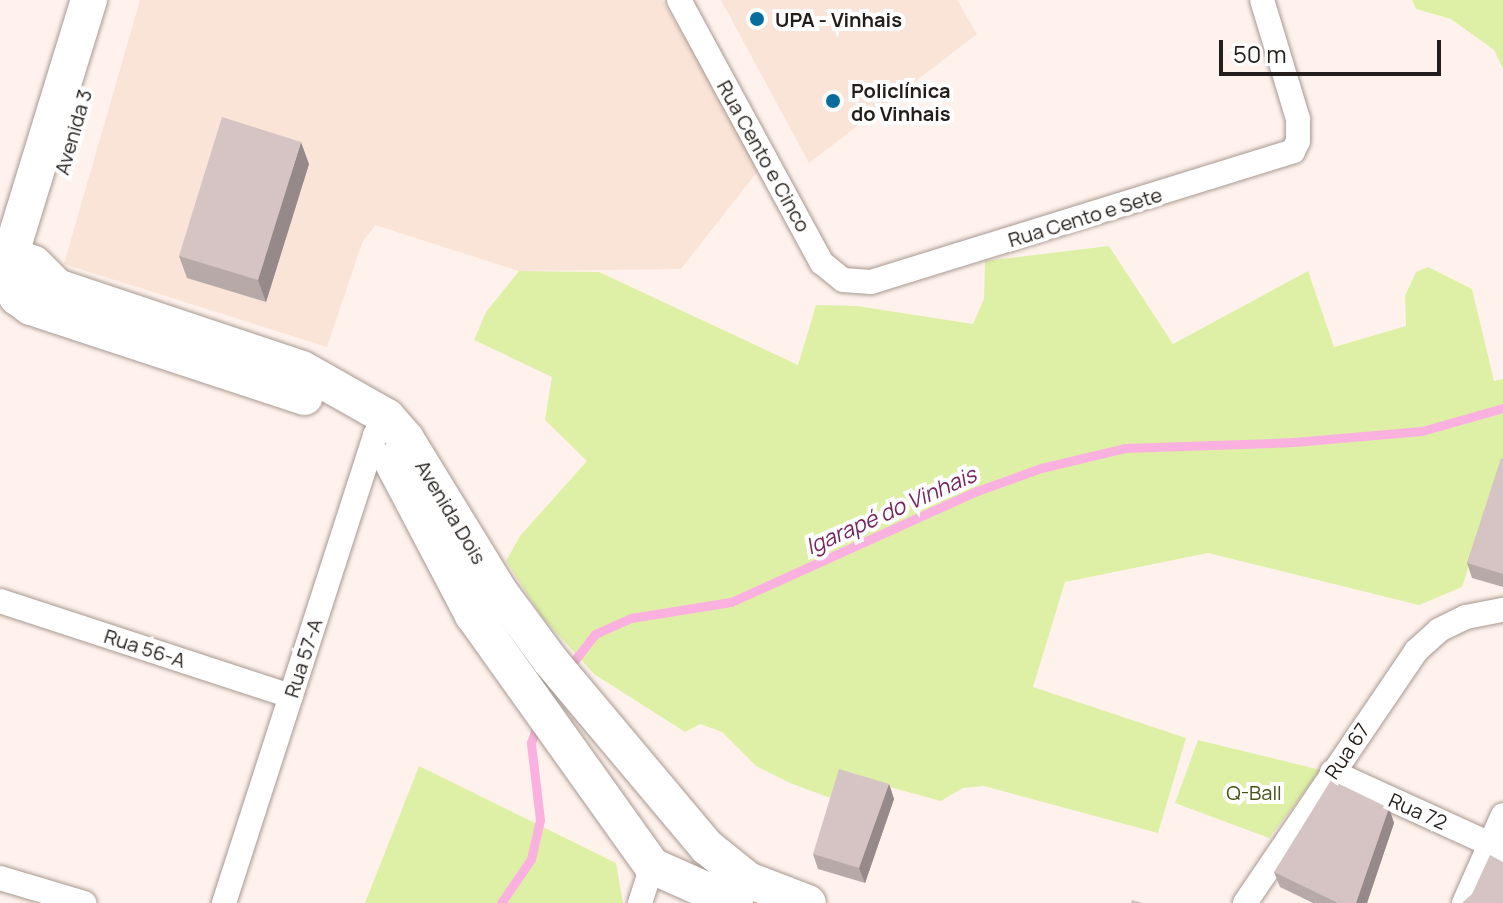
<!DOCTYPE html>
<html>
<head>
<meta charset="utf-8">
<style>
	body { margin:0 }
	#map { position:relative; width:1503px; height:903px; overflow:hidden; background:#fff2ec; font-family:Manrope,sans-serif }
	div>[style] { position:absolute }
	.built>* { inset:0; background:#fae3d7 }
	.green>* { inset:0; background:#def0a5 }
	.stream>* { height:9px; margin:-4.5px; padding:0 4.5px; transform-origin:4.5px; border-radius:4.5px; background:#fbb1e0 }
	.roads { filter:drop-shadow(0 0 2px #a79991) drop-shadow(0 0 2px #a79991) }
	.street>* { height:24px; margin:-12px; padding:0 12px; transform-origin:12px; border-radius:12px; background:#fff }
	.secondary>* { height:36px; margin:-18px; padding:0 18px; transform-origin:18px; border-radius:18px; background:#fff }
	.wall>* { inset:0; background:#b8a9a9 }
	.shaded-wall>* { inset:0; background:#968989 }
	.building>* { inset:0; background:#d6c4c4 }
	.dots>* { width:22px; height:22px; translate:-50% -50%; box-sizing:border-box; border:4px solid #fff; border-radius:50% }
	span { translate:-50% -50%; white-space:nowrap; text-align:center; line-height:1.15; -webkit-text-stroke:8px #fff; paint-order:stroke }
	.poi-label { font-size:20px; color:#231e1b; font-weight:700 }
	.left { translate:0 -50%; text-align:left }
	.street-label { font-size:20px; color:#231e1b }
	.park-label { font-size:20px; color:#465118 }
	.water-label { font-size:22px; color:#77245f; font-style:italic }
	.scale { position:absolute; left:1219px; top:40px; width:222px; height:36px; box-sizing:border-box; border:4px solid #231e1b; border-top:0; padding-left:10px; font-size:24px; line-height:28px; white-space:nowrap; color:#231e1b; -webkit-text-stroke:6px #fff; paint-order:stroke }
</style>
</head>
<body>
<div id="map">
	<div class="built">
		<i style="clip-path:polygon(140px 0,662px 0,761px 167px,681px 269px,519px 271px,375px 225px,362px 243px,327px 347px,64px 264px)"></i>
		<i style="clip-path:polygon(721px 0,957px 0,977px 34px,809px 163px)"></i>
	</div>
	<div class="green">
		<i style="clip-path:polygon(1412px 0,1503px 0,1503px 69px,1494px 50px,1451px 19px,1416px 9px)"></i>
		<i style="clip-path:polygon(1109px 246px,1173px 344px,1308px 271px,1334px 347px,1406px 326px,1405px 296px,1416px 272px,1428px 267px,1472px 289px,1494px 381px,1503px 379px,1503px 462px,1462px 587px,1419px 605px,1208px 553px,1065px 582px,1033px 687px,1186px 738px,1158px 833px,984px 786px,963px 788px,941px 801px,882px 785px,833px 799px,790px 783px,756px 766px,722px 732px,700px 724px,685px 732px,594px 674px,542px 617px,506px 561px,520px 536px,587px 461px,545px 420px,552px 377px,474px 340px,486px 312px,519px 271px,599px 272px,798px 365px,816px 305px,857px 306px,973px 324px,984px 299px,985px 261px)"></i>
		<i style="clip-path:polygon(1198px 740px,1321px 770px,1269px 838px,1175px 803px)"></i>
		<i style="clip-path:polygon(419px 766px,616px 863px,623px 903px,365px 903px)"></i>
	</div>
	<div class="stream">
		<i style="left:568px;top:669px;width:44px;rotate:-52.4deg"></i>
		<i style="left:595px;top:634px;width:39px;rotate:-24deg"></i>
		<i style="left:631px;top:618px;width:101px;rotate:-9.1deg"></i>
		<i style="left:731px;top:602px;width:270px;rotate:-24.3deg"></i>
		<i style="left:977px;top:491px;width:68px;rotate:-19.8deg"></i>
		<i style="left:1041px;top:468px;width:86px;rotate:-13.4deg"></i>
		<i style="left:1125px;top:448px;width:169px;rotate:-2deg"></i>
		<i style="left:1294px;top:442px;width:128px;rotate:-4.9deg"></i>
		<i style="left:1422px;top:431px;width:84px;rotate:-15.9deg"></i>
		<i style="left:501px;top:903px;width:53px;rotate:-55.7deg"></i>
		<i style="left:531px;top:859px;width:40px;rotate:-77deg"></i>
		<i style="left:540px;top:820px;width:78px;rotate:-96.7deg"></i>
		<i style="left:531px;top:743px;width:21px;rotate:-71deg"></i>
	</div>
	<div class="roads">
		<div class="street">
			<i style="left:679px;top:0;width:299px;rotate:61.5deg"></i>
			<i style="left:822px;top:263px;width:27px;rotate:39deg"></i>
			<i style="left:843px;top:280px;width:28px;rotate:4deg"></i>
			<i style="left:871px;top:282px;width:442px;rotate:-17.2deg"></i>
			<i style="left:1293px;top:151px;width:11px;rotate:-63deg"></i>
			<i style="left:1298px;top:141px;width:22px;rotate:-90deg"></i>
			<i style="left:1298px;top:119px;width:124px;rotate:-106.8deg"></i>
			<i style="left:0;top:601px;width:306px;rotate:18.1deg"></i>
			<i style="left:1332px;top:772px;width:188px;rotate:24.5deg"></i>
			<i style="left:0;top:878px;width:88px;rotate:16.6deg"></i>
			<i style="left:224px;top:903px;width:492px;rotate:-72.1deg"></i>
			<i style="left:375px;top:435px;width:22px;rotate:-56deg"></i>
			<i style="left:640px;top:903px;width:39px;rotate:-72deg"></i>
			<i style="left:1245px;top:903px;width:305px;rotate:-55.8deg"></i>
			<i style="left:1416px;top:651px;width:31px;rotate:-42deg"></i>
			<i style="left:1439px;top:630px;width:30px;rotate:-26deg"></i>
			<i style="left:1466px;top:617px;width:38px;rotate:-11deg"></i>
			<i style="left:1464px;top:903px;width:96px;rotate:-66.1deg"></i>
		</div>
		<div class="secondary">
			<i style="left:0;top:251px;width:36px;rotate:21deg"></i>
			<i style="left:34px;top:264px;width:33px;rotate:45deg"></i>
			<i style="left:57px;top:287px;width:258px;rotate:18.5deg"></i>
			<i style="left:302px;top:369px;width:98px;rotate:29.5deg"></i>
			<i style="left:387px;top:417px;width:29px;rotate:49deg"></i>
			<i style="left:406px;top:439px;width:178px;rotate:58.5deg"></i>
			<i style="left:499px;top:591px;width:86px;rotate:53.5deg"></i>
			<i style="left:550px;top:660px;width:244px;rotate:50deg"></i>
			<i style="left:707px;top:847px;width:53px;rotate:38.8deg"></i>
			<i style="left:748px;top:880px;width:64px;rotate:21deg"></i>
			<i style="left:7px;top:266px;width:33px;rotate:72deg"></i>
			<i style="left:17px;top:297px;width:17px;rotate:36deg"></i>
			<i style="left:31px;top:307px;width:288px;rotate:18.2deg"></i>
			<i style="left:4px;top:276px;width:289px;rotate:-72.9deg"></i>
			<i style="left:392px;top:461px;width:174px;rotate:62.3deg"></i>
			<i style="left:473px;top:615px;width:308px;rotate:54.5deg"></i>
			<i style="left:652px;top:866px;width:91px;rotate:24deg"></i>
		</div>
	</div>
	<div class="wall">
		<i style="clip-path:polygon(309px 164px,266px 302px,187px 278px,179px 256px)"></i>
		<i style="clip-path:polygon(1503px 459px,1503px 587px,1472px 578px,1467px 563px)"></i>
		<i style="clip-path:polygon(889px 784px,894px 799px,865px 883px,818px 869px,813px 854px)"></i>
		<i style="clip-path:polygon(1389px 808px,1394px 823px,1367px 903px,1313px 903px,1280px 887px,1274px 872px)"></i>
	</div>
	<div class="shaded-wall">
		<i style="clip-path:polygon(301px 142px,309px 164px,266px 302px,258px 280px)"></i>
		<i style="clip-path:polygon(889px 784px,894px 799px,865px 883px,859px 868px)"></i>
		<i style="clip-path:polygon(1389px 808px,1394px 823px,1367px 903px,1356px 903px)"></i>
	</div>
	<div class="building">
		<i style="clip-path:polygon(222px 117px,301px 142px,258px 280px,179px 256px)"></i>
		<i style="clip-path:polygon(1501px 458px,1503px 459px,1503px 574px,1467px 563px)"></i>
		<i style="clip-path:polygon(839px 769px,889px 784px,859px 868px,813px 854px)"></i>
		<i style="clip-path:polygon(1331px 780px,1389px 808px,1356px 903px,1338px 903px,1274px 872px)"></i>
		<i style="clip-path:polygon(1490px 855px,1503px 862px,1503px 903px,1462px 903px,1472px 894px)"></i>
		<i style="clip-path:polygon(1132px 900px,1143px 903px,1131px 903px)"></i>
	</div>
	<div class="dots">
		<i style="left:757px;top:19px;background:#096d9b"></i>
		<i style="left:833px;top:101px;background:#096d9b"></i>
	</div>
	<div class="poi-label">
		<span class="left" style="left:775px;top:19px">UPA - Vinhais</span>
		<span class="left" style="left:851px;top:102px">Policlínica<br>do Vinhais</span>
	</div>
	<div class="street-label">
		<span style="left:73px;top:132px;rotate:-74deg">Avenida 3</span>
		<span style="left:764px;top:156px;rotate:61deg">Rua Cento e Cinco</span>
		<span style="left:1085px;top:217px;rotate:-17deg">Rua Cento e Sete</span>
		<span style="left:451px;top:512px;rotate:59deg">Avenida Dois</span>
		<span style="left:145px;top:648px;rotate:18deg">Rua 56-A</span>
		<span style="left:303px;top:658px;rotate:-72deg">Rua 57-A</span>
		<span style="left:1347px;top:751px;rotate:-56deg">Rua 67</span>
		<span style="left:1418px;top:811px;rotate:24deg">Rua 72</span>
	</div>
	<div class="park-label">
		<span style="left:1254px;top:792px">Q-Ball</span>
	</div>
	<div class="water-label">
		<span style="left:891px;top:511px;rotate:-24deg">Igarapé do Vinhais</span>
	</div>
	<div class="scale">50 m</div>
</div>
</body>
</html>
